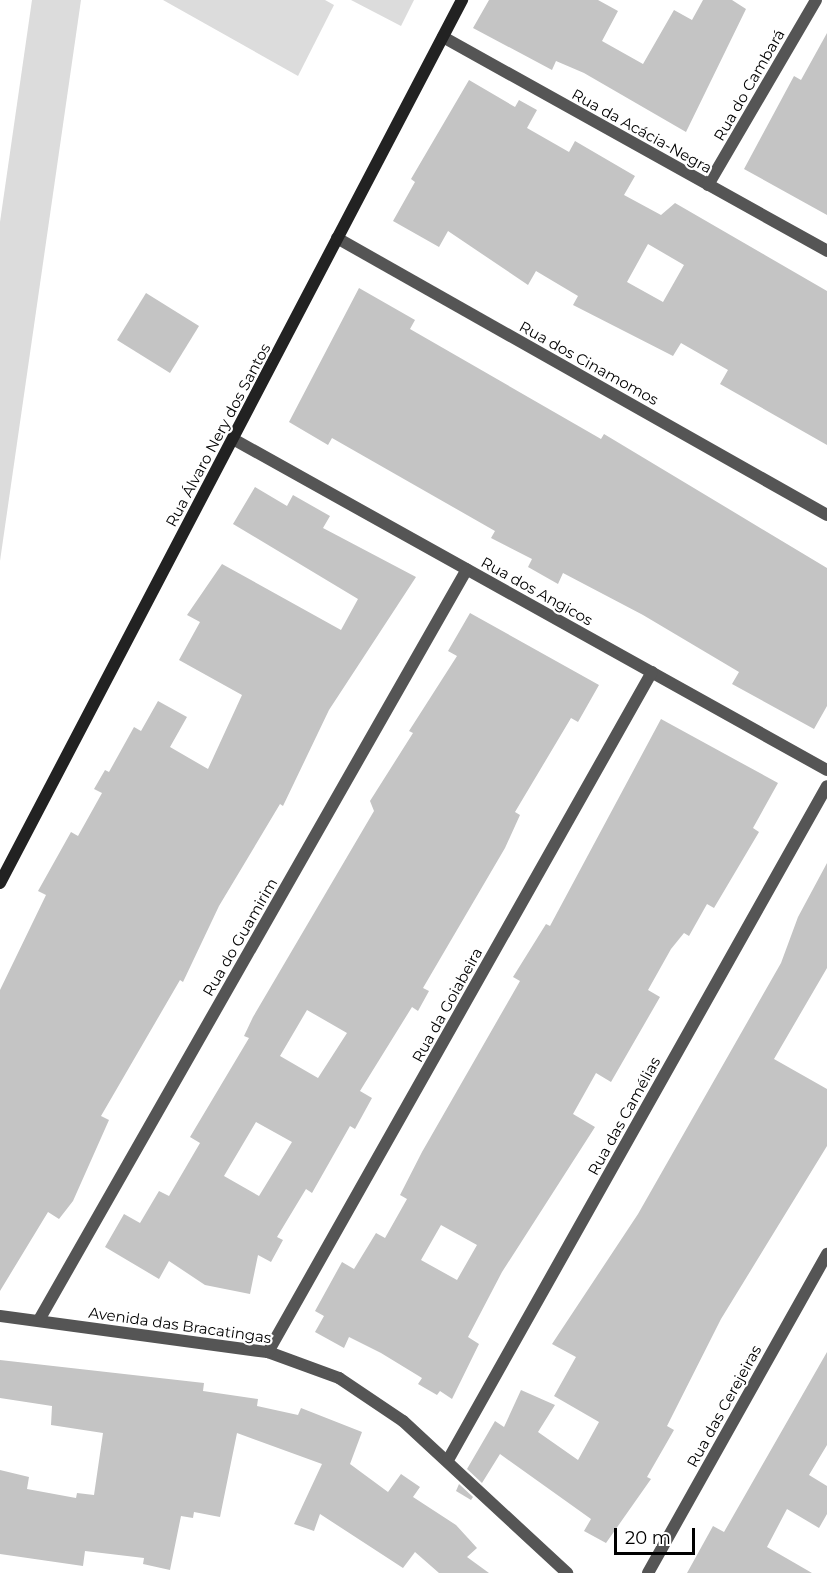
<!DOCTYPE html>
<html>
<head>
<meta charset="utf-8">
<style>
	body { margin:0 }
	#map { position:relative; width:827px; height:1573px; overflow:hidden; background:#fff; font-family:Montserrat,sans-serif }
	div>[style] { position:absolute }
	.green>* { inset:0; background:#dcdcdc }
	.building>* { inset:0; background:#c4c4c4 }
	.minor>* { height:12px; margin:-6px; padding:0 6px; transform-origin:6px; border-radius:6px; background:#555 }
	.secondary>* { height:12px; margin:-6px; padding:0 6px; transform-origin:6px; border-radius:6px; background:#222 }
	span { translate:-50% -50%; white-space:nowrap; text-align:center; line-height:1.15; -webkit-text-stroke:4.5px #fff; paint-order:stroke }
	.street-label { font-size:15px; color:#000 }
	.scale { position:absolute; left:614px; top:1528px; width:81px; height:27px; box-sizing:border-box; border:3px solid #000; border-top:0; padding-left:8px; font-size:18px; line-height:21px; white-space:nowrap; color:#000; -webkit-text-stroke:4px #fff; paint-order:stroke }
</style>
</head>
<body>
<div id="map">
	<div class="green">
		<i style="clip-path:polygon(32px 0,81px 0,0 561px,0 222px)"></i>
		<i style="clip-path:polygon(163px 0,325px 0,334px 5px,298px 76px)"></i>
		<i style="clip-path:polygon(351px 0,414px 0,401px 26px)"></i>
	</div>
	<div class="building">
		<i style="clip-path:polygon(489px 0,598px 0,618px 11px,602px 41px,643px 64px,674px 10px,692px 20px,703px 0,732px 0,746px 9px,686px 132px,584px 73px,556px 61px,552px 70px,473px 28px)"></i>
		<i style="clip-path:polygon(827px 33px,827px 215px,744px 169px,794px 76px,801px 80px)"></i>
		<i style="clip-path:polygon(evenodd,469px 80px,515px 107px,519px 100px,537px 110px,527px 128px,569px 152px,575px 141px,635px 176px,624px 195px,661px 215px,675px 203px,827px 291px,827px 445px,720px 384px,728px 370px,681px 343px,673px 356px,573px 305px,578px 296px,536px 271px,528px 285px,448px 231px,439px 247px,393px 221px,415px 182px,411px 179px,469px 80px,648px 244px,684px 265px,663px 302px,627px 282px,648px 244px)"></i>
		<i style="clip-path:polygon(359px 288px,415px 320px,410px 329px,601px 439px,604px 434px,827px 568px,827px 706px,814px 729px,732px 684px,739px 672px,643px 615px,563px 573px,558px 584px,528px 567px,532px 559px,491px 538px,495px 531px,332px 438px,328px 445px,289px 422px)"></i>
		<i style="clip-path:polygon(146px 293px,199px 326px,170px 373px,117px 340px)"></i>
		<i style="clip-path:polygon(255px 487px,287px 506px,293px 495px,330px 516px,323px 528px,416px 577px,329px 710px,283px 806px,280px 804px,219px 906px,183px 982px,180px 980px,101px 1116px,109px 1120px,73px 1201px,59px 1219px,48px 1212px,0 1291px,0 990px,46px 895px,38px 891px,71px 832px,78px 836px,102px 793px,94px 789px,105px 770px,109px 772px,134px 727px,141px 731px,158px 701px,187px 717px,170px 747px,208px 769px,242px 695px,179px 660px,200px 622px,187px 615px,222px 564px,341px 630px,358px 599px,233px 524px)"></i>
		<i style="clip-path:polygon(evenodd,470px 613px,599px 685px,578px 722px,571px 718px,515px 812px,520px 815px,505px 848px,423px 988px,429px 991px,418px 1011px,412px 1007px,360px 1091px,372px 1098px,355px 1129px,350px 1126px,312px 1193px,306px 1189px,277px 1237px,283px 1240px,271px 1262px,258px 1255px,250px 1294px,205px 1285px,169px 1261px,159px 1279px,105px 1247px,124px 1214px,140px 1223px,159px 1191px,169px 1196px,200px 1143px,190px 1137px,249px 1038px,244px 1036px,253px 1017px,374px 811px,370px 801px,413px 733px,409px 731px,457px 656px,448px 651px,470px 613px,307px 1010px,347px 1033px,318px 1078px,280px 1056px,307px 1010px,470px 613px,256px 1122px,292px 1142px,259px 1196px,224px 1176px,256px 1122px)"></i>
		<i style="clip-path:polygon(evenodd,661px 719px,778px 783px,753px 828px,759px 832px,714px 908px,707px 904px,689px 936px,684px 933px,671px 949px,648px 990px,660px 997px,611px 1082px,596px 1073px,573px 1114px,595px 1127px,502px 1272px,468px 1337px,479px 1344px,452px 1399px,440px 1391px,437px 1395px,418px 1384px,422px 1378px,381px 1353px,349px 1337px,344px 1348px,315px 1332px,324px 1316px,315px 1311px,342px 1262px,354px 1269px,376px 1233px,385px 1238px,407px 1199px,400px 1195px,422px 1152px,520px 981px,513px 977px,546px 924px,550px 926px,661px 719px,441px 1225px,477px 1245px,457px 1280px,421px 1260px,441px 1225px)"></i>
		<i style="clip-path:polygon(827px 863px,827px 968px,774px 1059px,827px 1089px,827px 1146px,721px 1319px,667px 1426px,674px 1430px,647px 1477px,651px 1479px,606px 1543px,584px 1531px,591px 1519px,500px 1454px,482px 1483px,467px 1469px,495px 1421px,504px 1427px,521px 1390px,555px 1405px,538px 1432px,578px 1460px,599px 1422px,554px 1396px,576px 1357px,552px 1344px,638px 1214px,781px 963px,798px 917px)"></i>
		<i style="clip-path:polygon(827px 1352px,827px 1445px,809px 1475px,827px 1486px,827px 1514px,819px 1528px,787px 1509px,767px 1547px,812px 1573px,687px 1573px,713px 1526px,724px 1532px)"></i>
		<i style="clip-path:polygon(0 1360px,204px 1383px,203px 1391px,258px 1399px,257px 1406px,298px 1415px,301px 1408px,362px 1432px,350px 1464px,388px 1492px,401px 1474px,420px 1487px,413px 1497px,456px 1525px,477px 1548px,467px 1557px,489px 1573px,439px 1573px,415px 1552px,403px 1568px,320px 1514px,314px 1531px,294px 1524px,322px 1464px,237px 1433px,220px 1517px,194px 1512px,193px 1518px,181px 1516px,170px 1570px,143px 1564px,144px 1558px,85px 1551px,83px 1566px,0 1554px,0 1470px,29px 1477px,27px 1489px,76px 1498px,77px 1493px,94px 1495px,103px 1433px,51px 1425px,52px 1406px,0 1398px)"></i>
		<i style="clip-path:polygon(459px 1484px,473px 1497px,471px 1500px,456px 1491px)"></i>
	</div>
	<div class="minor">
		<i style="left:443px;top:37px;width:440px;rotate:29.1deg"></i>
		<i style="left:708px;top:185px;width:214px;rotate:-59.7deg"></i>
		<i style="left:337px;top:238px;width:563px;rotate:29.48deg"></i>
		<i style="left:233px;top:439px;width:680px;rotate:29.13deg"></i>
		<i style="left:0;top:1316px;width:270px;rotate:7.7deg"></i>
		<i style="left:268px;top:1352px;width:76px;rotate:20.1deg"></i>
		<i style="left:339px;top:1378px;width:77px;rotate:33.9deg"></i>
		<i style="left:403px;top:1421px;width:224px;rotate:42.8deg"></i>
		<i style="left:39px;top:1320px;width:864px;rotate:-60.32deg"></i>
		<i style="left:268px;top:1352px;width:781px;rotate:-60.55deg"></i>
		<i style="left:448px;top:1460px;width:773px;rotate:-60.65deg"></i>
		<i style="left:648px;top:1573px;width:366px;rotate:-60.7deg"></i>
	</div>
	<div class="secondary">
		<i style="left:0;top:883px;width:997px;rotate:-62.38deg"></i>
	</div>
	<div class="street-label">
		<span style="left:749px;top:85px;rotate:-60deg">Rua do Cambará</span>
		<span style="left:642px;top:131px;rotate:29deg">Rua da Acácia-Negra</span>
		<span style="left:589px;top:363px;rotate:29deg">Rua dos Cinamomos</span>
		<span style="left:218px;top:435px;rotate:-62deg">Rua Álvaro Nery dos Santos</span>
		<span style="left:537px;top:591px;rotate:29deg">Rua dos Angicos</span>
		<span style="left:240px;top:937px;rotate:-60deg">Rua do Guamirim</span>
		<span style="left:447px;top:1005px;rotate:-61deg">Rua da Goiabeira</span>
		<span style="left:624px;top:1116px;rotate:-61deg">Rua das Camélias</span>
		<span style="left:180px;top:1325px;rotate:8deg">Avenida das Bracatingas</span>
		<span style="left:724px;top:1406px;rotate:-61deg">Rua das Cerejeiras</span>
	</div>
	<div class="scale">20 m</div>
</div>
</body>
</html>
